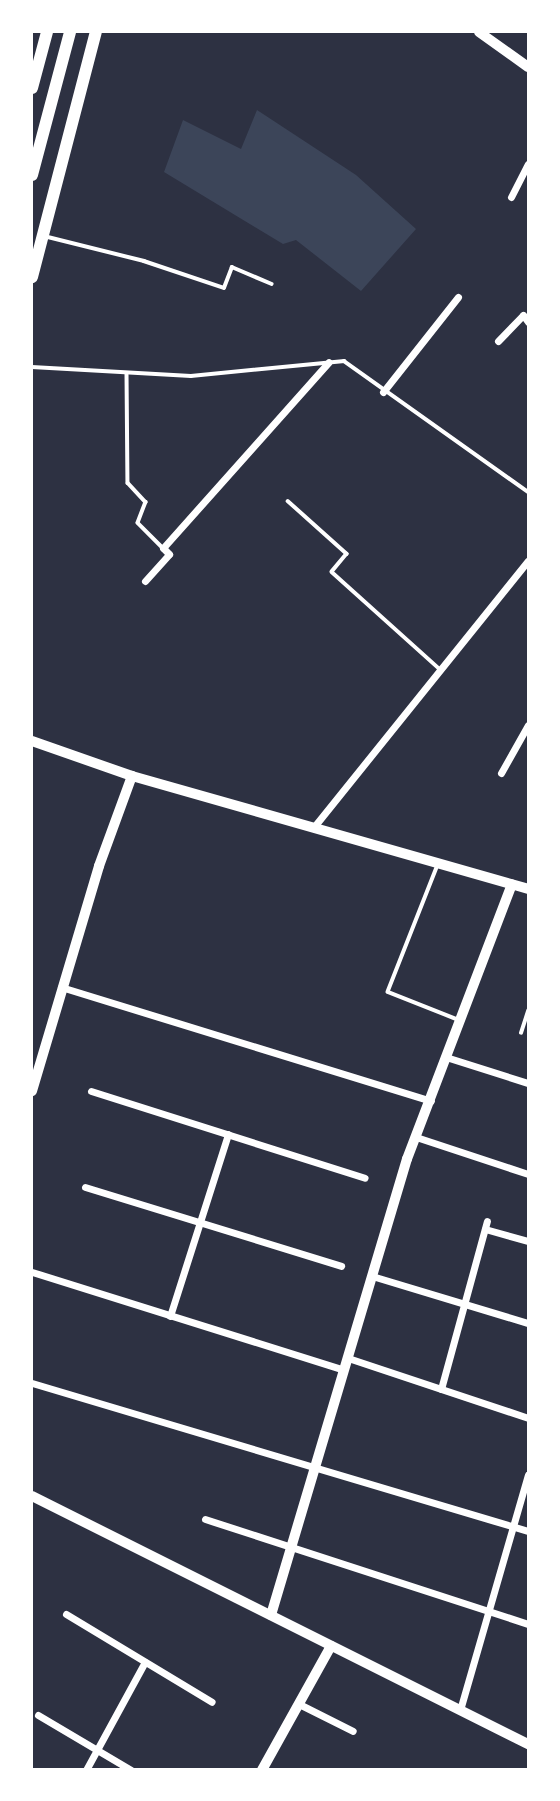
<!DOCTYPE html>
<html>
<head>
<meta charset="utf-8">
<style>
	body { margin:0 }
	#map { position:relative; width:560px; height:1801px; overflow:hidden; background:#2d3142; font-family:Poppins,sans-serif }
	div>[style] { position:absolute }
	.green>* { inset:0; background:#3c4559 }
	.service>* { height:3.5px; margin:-1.75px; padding:0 1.75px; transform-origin:1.75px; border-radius:1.75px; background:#fff }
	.minor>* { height:7px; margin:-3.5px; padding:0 3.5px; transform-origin:3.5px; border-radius:3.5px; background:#fff }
	.tertiary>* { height:10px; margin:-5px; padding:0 5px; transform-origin:5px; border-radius:5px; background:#fff }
	.secondary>* { height:10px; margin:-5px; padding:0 5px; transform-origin:5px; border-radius:5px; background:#fff }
	.trunk>* { height:12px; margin:-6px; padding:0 6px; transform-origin:6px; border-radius:6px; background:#fff }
	span { translate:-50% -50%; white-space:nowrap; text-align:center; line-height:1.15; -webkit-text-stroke:5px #fff; paint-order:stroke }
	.frame { position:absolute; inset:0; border:33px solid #fff; pointer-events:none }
</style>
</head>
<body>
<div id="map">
	<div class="green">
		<i style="clip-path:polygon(257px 110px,356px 175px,416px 229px,361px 291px,296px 240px,283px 244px,164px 172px,183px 120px,241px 149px)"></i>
	</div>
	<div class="service">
		<i style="left:44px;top:236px;width:103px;rotate:14deg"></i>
		<i style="left:144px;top:261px;width:84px;rotate:18.6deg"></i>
		<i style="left:224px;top:288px;width:22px;rotate:-69deg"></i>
		<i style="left:232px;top:267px;width:43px;rotate:23deg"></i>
		<i style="left:32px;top:367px;width:159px;rotate:3.2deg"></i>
		<i style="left:191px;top:376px;width:154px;rotate:-5.6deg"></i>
		<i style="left:344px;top:361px;width:226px;rotate:35.4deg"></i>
		<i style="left:127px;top:373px;width:110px;rotate:89.5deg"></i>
		<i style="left:128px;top:483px;width:26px;rotate:47deg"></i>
		<i style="left:146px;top:502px;width:22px;rotate:111deg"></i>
		<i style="left:138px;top:523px;width:35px;rotate:45deg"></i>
		<i style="left:288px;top:501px;width:79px;rotate:41.9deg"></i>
		<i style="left:347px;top:554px;width:23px;rotate:130deg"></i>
		<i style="left:332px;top:572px;width:147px;rotate:42deg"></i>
		<i style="left:438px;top:865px;width:136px;rotate:111.5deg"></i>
		<i style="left:388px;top:992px;width:76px;rotate:21.5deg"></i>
		<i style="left:521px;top:1033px;width:23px;rotate:-72deg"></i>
	</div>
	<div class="minor">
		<i style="left:511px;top:197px;width:37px;rotate:-63deg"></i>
		<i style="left:498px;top:341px;width:36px;rotate:-46deg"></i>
		<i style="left:523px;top:315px;width:9px;rotate:54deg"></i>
		<i style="left:383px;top:392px;width:121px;rotate:-51.7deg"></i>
		<i style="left:145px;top:581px;width:36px;rotate:-48deg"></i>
		<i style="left:169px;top:554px;width:8px;rotate:-135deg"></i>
		<i style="left:163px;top:548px;width:249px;rotate:-48.3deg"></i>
		<i style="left:501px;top:773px;width:55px;rotate:-60.6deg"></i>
		<i style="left:313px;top:828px;width:343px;rotate:-51.2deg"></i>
		<i style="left:61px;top:987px;width:387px;rotate:17.1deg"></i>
		<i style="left:449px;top:1058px;width:83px;rotate:17.6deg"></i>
		<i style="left:91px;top:1091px;width:287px;rotate:17.6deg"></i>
		<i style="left:416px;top:1137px;width:118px;rotate:18.3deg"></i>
		<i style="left:85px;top:1187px;width:268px;rotate:17.1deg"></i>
		<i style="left:485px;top:1229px;width:45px;rotate:15.6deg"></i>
		<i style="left:32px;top:1272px;width:327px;rotate:17.4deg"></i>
		<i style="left:372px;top:1276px;width:163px;rotate:16.8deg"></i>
		<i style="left:170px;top:1316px;width:191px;rotate:-72.3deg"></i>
		<i style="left:348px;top:1358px;width:190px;rotate:18.4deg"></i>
		<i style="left:32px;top:1383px;width:518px;rotate:16.61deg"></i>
		<i style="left:441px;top:1389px;width:174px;rotate:-74.7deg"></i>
		<i style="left:205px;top:1519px;width:340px;rotate:18deg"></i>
		<i style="left:66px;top:1614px;width:170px;rotate:31.1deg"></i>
		<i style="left:299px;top:1704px;width:60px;rotate:26.6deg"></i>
		<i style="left:460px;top:1710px;width:245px;rotate:-73.9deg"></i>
		<i style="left:38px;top:1715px;width:108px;rotate:30.6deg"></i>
		<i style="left:86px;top:1770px;width:123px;rotate:-61.4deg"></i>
	</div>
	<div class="tertiary">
		<i style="left:32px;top:1496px;width:555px;rotate:26.57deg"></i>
		<i style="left:271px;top:1615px;width:476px;rotate:-73.4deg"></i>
		<i style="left:407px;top:1159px;width:294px;rotate:-69.1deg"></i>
		<i style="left:262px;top:1770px;width:142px;rotate:-60.9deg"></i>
	</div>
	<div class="secondary">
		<i style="left:479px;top:32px;width:60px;rotate:35.5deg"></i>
		<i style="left:32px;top:741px;width:106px;rotate:19.3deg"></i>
		<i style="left:132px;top:776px;width:412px;rotate:15.9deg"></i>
		<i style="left:32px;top:1091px;width:235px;rotate:-73.4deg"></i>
		<i style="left:99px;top:866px;width:96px;rotate:-69.9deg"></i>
	</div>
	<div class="trunk">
		<i style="left:32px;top:88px;width:58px;rotate:-75deg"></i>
		<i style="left:32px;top:175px;width:148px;rotate:-75.1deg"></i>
		<i style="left:32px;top:277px;width:253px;rotate:-75.4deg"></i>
	</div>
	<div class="frame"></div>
</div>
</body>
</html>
